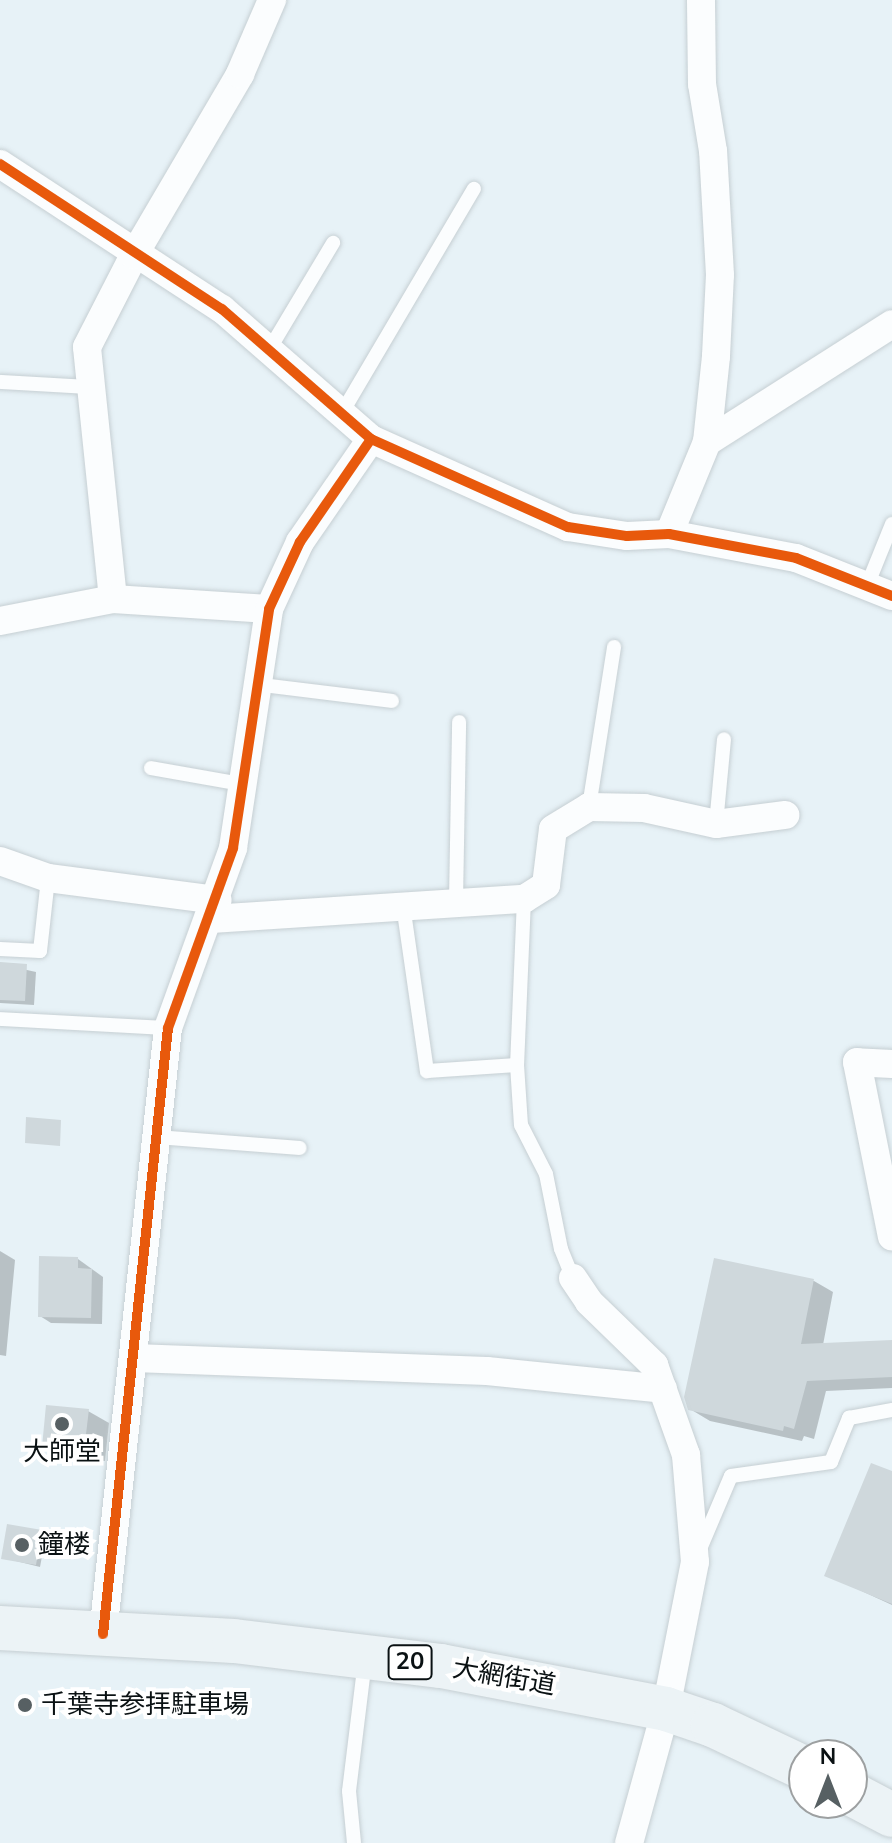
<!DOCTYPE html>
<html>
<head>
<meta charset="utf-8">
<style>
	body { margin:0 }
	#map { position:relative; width:892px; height:1843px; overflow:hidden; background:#e7f2f7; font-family:"Nunito Sans","Noto Sans JP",sans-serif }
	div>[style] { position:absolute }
	.shadow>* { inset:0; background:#0003 }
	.building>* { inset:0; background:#cfd8dc }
	.roads { filter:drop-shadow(0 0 2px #c6cfd3) drop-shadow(0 0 2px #c6cfd3) }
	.service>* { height:14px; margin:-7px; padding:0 7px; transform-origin:7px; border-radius:7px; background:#fbfdfe }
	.minor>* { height:28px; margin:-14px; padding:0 14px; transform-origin:14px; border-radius:14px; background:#fbfdfe }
	.primary>* { height:44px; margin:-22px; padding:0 22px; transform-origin:22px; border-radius:22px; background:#ecf3f6 }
	.cycleway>* { height:10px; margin:-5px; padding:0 5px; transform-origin:5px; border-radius:5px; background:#e8590c }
	.dots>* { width:22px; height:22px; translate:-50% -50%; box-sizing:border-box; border:4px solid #fff; border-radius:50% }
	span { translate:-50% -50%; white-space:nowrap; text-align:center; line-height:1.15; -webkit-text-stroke:8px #fff; paint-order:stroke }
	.shield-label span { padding:2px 6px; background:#fff; border:2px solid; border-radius:6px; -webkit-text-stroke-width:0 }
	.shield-label { font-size:24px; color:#0a1113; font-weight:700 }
	.poi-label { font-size:26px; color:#0a1113 }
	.left { translate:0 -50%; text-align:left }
	.street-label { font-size:26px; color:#0a1113 }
	.north { position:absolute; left:788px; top:1739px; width:80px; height:80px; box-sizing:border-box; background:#fff; border:2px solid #9da0a1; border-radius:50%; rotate:0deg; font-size:22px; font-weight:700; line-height:32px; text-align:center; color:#0a1113 }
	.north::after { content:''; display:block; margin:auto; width:28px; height:36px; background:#576063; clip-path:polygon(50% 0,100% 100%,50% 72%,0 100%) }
</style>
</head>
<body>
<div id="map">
	<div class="shadow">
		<i style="clip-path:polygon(0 964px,36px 972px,34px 1005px,0 1003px)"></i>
		<i style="clip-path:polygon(0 1251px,15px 1260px,6px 1356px,0 1355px)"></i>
		<i style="clip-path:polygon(78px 1259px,103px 1277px,102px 1324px,51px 1323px,40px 1316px)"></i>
		<i style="clip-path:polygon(715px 1260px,814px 1281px,833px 1292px,823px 1345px,892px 1342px,892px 1388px,826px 1391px,814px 1439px,804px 1436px,802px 1441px,710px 1421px,690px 1409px)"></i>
		<i style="clip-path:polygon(88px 1411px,109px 1423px,105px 1461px,65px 1458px,44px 1446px)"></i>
		<i style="clip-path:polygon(892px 1473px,892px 1605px,827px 1575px)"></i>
		<i style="clip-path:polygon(41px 1532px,46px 1535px,40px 1567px,4px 1558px)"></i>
	</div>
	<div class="building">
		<i style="clip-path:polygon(0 962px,27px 964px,25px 1001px,0 1000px)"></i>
		<i style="clip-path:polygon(26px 1117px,61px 1120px,60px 1146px,25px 1143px)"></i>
		<i style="clip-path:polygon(39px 1256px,78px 1257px,78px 1268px,92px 1269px,91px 1318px,38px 1317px)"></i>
		<i style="clip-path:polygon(714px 1258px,814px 1279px,801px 1344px,892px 1340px,892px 1377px,807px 1381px,794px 1429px,784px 1426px,783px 1431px,688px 1410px,684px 1397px)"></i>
		<i style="clip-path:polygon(46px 1405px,89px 1409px,84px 1451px,42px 1447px)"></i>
		<i style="clip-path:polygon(871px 1463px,892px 1471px,892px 1604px,824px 1576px)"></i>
		<i style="clip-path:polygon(7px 1524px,42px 1530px,36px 1565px,1px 1559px)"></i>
	</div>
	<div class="roads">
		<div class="service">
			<i style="left:269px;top:350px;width:125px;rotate:-59.1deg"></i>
			<i style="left:0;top:382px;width:90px;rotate:3.2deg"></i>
			<i style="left:343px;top:411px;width:258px;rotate:-59.5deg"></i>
			<i style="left:867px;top:586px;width:67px;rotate:-68deg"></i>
			<i style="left:254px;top:684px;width:139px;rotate:7deg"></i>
			<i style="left:151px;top:768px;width:91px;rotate:10.1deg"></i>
			<i style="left:589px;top:807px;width:162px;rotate:-81.1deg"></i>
			<i style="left:716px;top:824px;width:85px;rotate:-84.6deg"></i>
			<i style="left:524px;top:899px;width:166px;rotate:92.4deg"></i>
			<i style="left:517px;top:1065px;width:60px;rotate:86.2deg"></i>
			<i style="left:521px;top:1125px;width:55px;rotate:63deg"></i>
			<i style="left:546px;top:1174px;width:76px;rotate:78.7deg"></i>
			<i style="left:561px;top:1249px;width:31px;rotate:68deg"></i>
			<i style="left:456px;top:901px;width:179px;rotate:-89deg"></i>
			<i style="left:403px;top:905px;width:168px;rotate:81.8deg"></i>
			<i style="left:427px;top:1071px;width:90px;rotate:-3.8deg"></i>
			<i style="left:0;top:949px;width:40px;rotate:2.9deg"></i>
			<i style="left:40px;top:951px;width:73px;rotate:-83.7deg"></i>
			<i style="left:0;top:1019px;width:168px;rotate:3.1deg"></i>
			<i style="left:157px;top:1137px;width:143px;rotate:4.4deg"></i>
			<i style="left:700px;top:1549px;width:79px;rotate:-67deg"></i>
			<i style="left:731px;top:1476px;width:101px;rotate:-8deg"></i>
			<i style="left:831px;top:1462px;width:48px;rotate:-67.8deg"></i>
			<i style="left:849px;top:1418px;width:44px;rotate:-10.5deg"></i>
			<i style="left:354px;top:1843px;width:52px;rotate:-95.5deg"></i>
			<i style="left:349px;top:1791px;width:131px;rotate:-83deg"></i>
		</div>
		<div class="minor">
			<i style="left:0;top:164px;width:265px;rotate:33.2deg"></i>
			<i style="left:222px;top:309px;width:198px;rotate:41.1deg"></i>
			<i style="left:371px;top:439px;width:216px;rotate:24.1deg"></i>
			<i style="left:568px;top:527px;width:60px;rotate:8.7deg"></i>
			<i style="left:627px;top:536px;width:42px;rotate:-2.7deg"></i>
			<i style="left:669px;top:534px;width:129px;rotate:10.7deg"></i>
			<i style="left:796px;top:558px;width:103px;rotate:21.6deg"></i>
			<i style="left:707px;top:442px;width:219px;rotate:-32.5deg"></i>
			<i style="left:669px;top:534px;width:100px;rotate:-67.6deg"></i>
			<i style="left:707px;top:442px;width:86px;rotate:-84deg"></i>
			<i style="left:716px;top:356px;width:81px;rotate:-87.2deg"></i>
			<i style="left:720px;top:275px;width:124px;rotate:-93.2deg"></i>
			<i style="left:713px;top:151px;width:68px;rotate:-99.3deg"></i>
			<i style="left:702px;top:84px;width:84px;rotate:-90.7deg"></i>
			<i style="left:113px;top:599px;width:253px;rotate:-95.9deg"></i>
			<i style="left:87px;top:347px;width:103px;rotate:-62.9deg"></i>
			<i style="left:134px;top:255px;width:210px;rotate:-59.6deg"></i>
			<i style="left:240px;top:74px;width:81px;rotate:-66.6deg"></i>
			<i style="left:0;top:621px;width:115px;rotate:-11deg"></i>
			<i style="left:113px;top:599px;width:156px;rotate:3.7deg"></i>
			<i style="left:0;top:861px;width:51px;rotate:19.5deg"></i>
			<i style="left:48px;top:878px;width:171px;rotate:7.4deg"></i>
			<i style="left:211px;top:919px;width:314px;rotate:-3.7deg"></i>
			<i style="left:524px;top:899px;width:26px;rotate:-32deg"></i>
			<i style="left:546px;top:885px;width:56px;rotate:-82.9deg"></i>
			<i style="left:553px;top:829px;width:42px;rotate:-31.4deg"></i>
			<i style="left:589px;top:807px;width:55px;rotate:1deg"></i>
			<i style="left:644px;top:808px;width:74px;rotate:12.5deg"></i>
			<i style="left:716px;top:824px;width:70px;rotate:-7.4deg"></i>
			<i style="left:892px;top:1064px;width:35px;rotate:-177deg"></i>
			<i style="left:857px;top:1062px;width:178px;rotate:78.7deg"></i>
			<i style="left:573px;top:1278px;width:29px;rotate:56deg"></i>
			<i style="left:589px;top:1302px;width:91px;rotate:44.1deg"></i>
			<i style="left:654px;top:1365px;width:96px;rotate:70.4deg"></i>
			<i style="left:686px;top:1455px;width:107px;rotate:85.2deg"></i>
			<i style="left:695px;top:1562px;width:150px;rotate:101.2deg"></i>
			<i style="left:666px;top:1709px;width:139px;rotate:105.4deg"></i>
			<i style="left:134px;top:1358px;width:353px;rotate:2.1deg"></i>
			<i style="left:487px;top:1371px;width:177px;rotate:5.8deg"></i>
			<i style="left:103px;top:1634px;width:609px;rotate:-83.88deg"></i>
			<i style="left:168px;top:1028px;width:191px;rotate:-70.1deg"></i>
			<i style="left:233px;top:848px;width:242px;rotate:-81.4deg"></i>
			<i style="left:269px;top:609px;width:74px;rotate:-65.2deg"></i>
			<i style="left:300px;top:542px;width:125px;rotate:-55.4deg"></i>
		</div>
		<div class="primary">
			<i style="left:0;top:1628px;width:234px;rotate:3.2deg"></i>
			<i style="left:234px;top:1641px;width:209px;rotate:6.9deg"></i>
			<i style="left:441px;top:1666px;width:229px;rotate:10.8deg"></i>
			<i style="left:666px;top:1709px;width:50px;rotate:18.8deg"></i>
			<i style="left:713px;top:1725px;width:101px;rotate:25.3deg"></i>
			<i style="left:852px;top:1794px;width:45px;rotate:27.7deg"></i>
		</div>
	</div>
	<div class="cycleway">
		<i style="left:0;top:164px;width:265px;rotate:33.2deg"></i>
		<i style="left:222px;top:309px;width:198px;rotate:41.1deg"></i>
		<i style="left:371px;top:439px;width:216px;rotate:24.1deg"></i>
		<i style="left:568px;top:527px;width:60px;rotate:8.7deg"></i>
		<i style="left:627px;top:536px;width:42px;rotate:-2.7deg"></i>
		<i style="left:669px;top:534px;width:129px;rotate:10.7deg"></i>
		<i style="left:796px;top:558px;width:103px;rotate:21.6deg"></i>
		<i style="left:103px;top:1634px;width:609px;rotate:-83.88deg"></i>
		<i style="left:168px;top:1028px;width:191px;rotate:-70.1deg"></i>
		<i style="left:233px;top:848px;width:242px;rotate:-81.4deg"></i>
		<i style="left:269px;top:609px;width:74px;rotate:-65.2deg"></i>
		<i style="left:300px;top:542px;width:125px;rotate:-55.4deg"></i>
	</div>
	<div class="dots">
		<i style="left:62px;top:1424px;background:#576063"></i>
		<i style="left:22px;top:1545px;background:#576063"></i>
		<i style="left:25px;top:1705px;background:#576063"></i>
	</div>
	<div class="shield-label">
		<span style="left:410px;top:1662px">20</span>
	</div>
	<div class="poi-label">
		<span style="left:62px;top:1452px">大師堂</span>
		<span class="left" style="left:38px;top:1545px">鐘楼</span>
		<span class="left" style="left:41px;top:1705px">千葉寺参拝駐車場</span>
	</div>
	<div class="street-label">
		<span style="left:504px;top:1677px;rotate:10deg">大網街道</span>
	</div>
	<div class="north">N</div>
</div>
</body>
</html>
